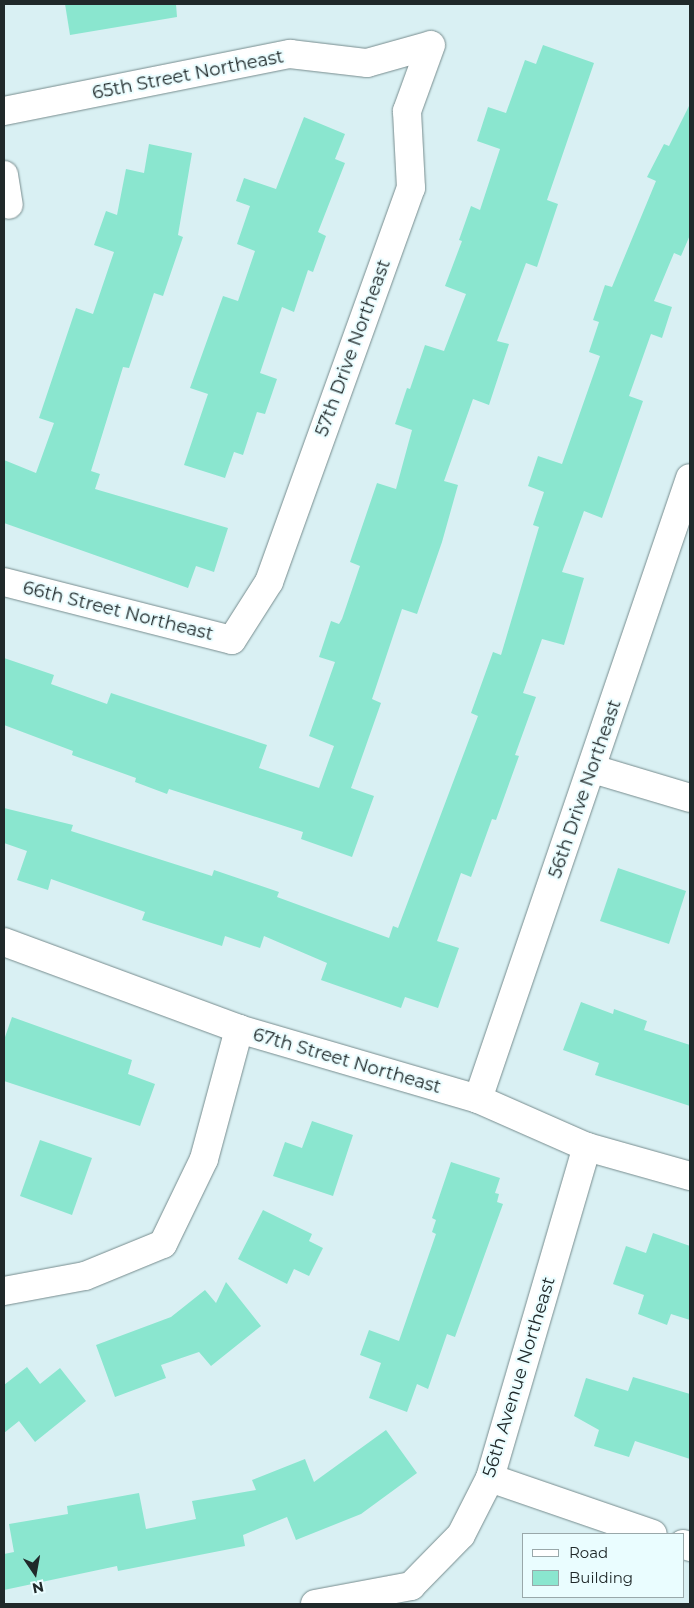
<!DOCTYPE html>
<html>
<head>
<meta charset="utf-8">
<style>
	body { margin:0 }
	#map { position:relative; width:694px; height:1608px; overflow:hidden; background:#d9f0f3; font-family:Montserrat,sans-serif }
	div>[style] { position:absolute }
	.building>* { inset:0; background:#8ae6cf }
	.roads { filter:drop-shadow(0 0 1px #778c8e) drop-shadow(0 0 1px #778c8e) }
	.street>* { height:28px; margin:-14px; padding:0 14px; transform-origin:14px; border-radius:14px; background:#fff }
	span { translate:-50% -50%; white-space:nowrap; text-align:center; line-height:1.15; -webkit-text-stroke:4px #eafdff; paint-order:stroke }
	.street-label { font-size:18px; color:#20292a }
	.frame { position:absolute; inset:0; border:5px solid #20292a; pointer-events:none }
	.legend { position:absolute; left:522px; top:1533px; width:162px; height:65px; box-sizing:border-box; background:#eafdff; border:1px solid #99a8aa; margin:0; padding:6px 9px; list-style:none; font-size:15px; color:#20292a }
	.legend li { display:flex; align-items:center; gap:10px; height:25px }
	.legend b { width:25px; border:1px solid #99a8aa }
	.north { position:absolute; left:10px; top:1548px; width:50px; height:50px; -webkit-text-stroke:4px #eafdff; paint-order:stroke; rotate:168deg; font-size:14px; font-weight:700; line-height:20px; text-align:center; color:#20292a }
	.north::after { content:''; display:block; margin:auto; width:18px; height:22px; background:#20292a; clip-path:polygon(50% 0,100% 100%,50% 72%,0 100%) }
</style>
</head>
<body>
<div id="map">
	<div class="building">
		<i style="clip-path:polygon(65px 4px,176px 4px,177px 17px,70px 35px)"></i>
		<i style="clip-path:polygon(543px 45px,594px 63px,547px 200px,558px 204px,537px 267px,526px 263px,497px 341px,509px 344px,489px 405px,473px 399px,444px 481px,458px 485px,442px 542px,417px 614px,402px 609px,372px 699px,381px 703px,351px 788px,374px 796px,352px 857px,301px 839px,303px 832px,169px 789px,167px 794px,135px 782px,136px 778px,72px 755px,73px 751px,4px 725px,4px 658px,54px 675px,51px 684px,107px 704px,111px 693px,267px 745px,259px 768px,319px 788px,334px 746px,309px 736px,335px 662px,319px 657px,331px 621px,339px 624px,342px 619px,360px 566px,350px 562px,377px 483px,396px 489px,412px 430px,395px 424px,407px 388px,410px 389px,425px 345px,444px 351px,466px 294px,445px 286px,462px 241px,459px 240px,471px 206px,480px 210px,500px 149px,477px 141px,488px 107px,506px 113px,525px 60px,536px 64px)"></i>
		<i style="clip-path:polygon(690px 104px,690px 235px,681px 256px,674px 253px,654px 301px,672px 307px,662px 338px,651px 334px,629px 396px,643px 401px,602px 518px,584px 511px,562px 572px,584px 578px,564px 645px,542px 639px,523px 693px,536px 697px,515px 755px,519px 756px,496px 820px,492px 819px,471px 877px,461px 873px,437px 941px,459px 948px,438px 1008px,405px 997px,401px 1008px,321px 980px,327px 963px,264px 936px,260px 948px,225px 936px,222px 946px,142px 920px,145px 912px,51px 879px,48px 890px,17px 880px,27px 851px,4px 843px,4px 808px,73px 825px,71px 831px,212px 876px,214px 870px,279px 892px,277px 897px,389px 938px,393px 926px,398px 928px,478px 716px,471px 713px,493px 652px,501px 655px,539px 527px,533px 525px,544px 492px,528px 486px,538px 456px,562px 464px,600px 356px,589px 352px,599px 322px,593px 320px,605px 285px,612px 287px,656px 181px,647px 177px,664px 144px,669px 146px)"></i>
		<i style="clip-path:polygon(304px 117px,345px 134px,335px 159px,345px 163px,318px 232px,326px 236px,313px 272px,308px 270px,294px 312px,282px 307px,260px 373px,277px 379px,265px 414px,257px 412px,243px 455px,234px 452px,225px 478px,184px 465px,208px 394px,190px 388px,223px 296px,238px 301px,255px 251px,237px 244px,250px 206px,236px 201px,244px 178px,276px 189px)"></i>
		<i style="clip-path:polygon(149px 144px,192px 153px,178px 235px,183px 237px,163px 296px,154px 293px,129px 368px,123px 367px,91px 471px,100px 474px,95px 489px,228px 528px,214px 572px,196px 566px,188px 588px,4px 523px,4px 460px,36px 473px,54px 423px,39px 418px,76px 308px,93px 314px,114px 252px,94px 245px,106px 211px,117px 215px,126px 169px,144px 173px)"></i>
		<i style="clip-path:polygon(618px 868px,686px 891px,669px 944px,600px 921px)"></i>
		<i style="clip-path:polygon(581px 1002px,613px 1014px,614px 1009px,647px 1021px,644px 1030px,690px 1045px,690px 1106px,595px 1075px,599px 1063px,563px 1050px)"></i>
		<i style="clip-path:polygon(12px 1017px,132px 1060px,128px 1074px,155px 1084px,140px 1126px,4px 1081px,4px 1040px)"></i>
		<i style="clip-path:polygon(312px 1121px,353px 1135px,333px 1196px,273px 1176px,285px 1142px,302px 1148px)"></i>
		<i style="clip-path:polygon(40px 1140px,92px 1158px,72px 1215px,20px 1196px)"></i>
		<i style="clip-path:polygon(451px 1162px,500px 1178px,495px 1193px,499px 1194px,497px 1202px,503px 1204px,455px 1337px,447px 1334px,428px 1389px,417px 1384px,407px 1412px,369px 1398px,381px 1363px,360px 1355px,369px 1330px,399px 1341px,436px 1234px,432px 1232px,436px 1220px,432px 1218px)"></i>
		<i style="clip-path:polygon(263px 1210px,312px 1234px,309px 1241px,323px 1248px,309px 1276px,294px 1269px,287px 1284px,238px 1259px)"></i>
		<i style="clip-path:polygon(653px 1233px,690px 1246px,690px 1320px,671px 1314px,667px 1325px,638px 1314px,644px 1295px,613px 1284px,626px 1246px,646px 1253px)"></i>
		<i style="clip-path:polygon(226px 1282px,261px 1326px,211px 1366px,199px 1352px,161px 1365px,166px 1378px,115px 1397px,96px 1345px,171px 1317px,205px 1290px,216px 1303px)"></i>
		<i style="clip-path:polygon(27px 1367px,40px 1384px,60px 1368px,86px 1401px,35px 1442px,19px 1421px,4px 1433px,4px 1385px)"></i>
		<i style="clip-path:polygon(633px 1377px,690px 1394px,690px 1459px,635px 1441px,629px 1457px,594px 1446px,599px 1430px,574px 1416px,586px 1378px,628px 1391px)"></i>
		<i style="clip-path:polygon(386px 1430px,417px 1473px,361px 1514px,296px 1540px,287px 1517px,243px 1535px,245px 1546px,118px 1571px,117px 1566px,4px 1590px,4px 1554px,14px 1552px,9px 1524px,68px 1514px,67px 1506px,139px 1493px,146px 1529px,196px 1519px,192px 1501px,256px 1490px,252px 1480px,305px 1459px,314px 1482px)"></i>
	</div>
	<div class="roads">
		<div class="street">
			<i style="left:4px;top:111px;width:292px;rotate:-11.3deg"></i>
			<i style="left:290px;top:54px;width:78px;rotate:6.7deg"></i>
			<i style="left:367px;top:63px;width:66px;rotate:-15.7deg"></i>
			<i style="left:4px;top:175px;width:30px;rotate:81deg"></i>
			<i style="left:4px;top:582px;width:235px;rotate:14.3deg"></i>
			<i style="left:232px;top:640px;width:69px;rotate:-57.5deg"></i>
			<i style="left:269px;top:582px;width:419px;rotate:-70.2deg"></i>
			<i style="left:411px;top:188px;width:77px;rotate:-93deg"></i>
			<i style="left:407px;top:111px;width:70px;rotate:-70deg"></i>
			<i style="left:593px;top:769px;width:101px;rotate:16.6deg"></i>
			<i style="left:4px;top:942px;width:251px;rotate:20.3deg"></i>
			<i style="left:239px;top:1029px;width:249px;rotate:16.3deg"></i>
			<i style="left:478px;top:1099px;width:119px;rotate:23.8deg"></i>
			<i style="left:587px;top:1147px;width:107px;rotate:15.7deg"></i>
			<i style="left:478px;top:1099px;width:656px;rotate:-71.15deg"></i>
			<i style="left:4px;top:1291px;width:82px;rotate:-10.5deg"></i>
			<i style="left:85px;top:1276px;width:84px;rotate:-22.3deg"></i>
			<i style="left:163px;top:1244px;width:94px;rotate:-64.2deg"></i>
			<i style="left:204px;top:1159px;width:135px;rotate:-74.9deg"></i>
			<i style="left:490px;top:1478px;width:172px;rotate:19deg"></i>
			<i style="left:683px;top:1544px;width:8px;rotate:23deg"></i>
			<i style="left:315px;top:1604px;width:98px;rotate:-10.6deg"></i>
			<i style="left:411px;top:1586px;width:71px;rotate:-45.6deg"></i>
			<i style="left:461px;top:1535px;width:64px;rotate:-63deg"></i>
			<i style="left:490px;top:1478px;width:345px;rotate:-73.7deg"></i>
		</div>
	</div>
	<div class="street-label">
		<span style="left:188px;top:75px;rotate:-11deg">65th Street Northeast</span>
		<span style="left:353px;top:348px;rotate:-70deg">57th Drive Northeast</span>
		<span style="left:118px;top:611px;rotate:14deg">66th Street Northeast</span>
		<span style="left:585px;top:789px;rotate:-71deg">56th Drive Northeast</span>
		<span style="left:347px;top:1061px;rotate:16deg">67th Street Northeast</span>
		<span style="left:519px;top:1377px;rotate:-73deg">56th Avenue Northeast</span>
	</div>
	<div class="frame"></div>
	<ul class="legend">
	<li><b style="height:6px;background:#fff"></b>Road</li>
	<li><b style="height:14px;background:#8ae6cf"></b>Building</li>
	</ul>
	<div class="north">N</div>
</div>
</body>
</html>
